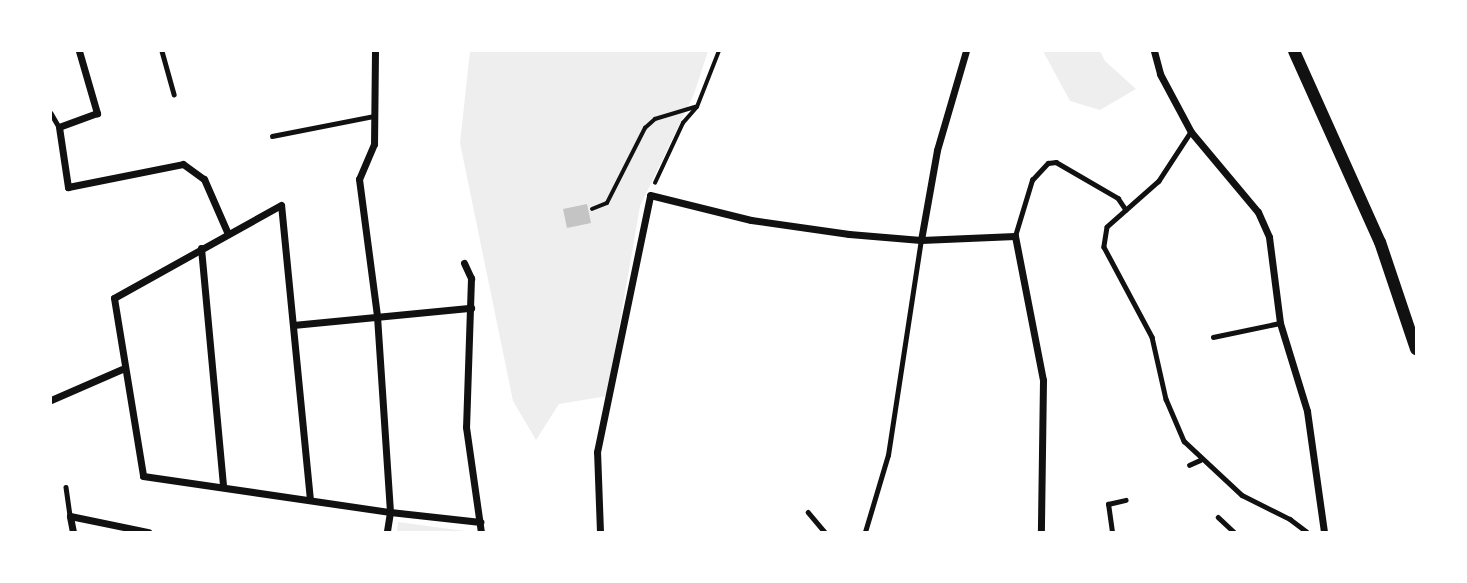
<!DOCTYPE html>
<html>
<head>
<meta charset="utf-8">
<style>
	body { margin:0 }
	#map { position:relative; width:1467px; height:583px; overflow:hidden; background:#fff; font-family:"PT Sans",sans-serif }
	div>[style] { position:absolute }
	.green>* { inset:0; background:#eee }
	.building>* { inset:0; background:#c4c4c4 }
	.path>* { height:3.5px; margin:-1.75px; padding:0 1.75px; transform-origin:1.75px; border-radius:1.75px; background:#111 }
	.service>* { height:4.5px; margin:-2.25px; padding:0 2.25px; transform-origin:2.25px; border-radius:2.25px; background:#111 }
	.minor>* { height:7px; margin:-3.5px; padding:0 3.5px; transform-origin:3.5px; border-radius:3.5px; background:#111 }
	.tertiary>* { height:12px; margin:-6px; padding:0 6px; transform-origin:6px; border-radius:6px; background:#111 }
	span { translate:-50% -50%; white-space:nowrap; text-align:center; line-height:1.15; -webkit-text-stroke:6px #fff; paint-order:stroke }
	.frame { position:absolute; inset:0; border:52px solid #fff; pointer-events:none }
</style>
</head>
<body>
<div id="map">
	<div class="green">
		<i style="clip-path:polygon(470px 51px,708px 51px,694px 94px,640px 206px,607px 396px,559px 404px,536px 440px,513px 401px,460px 143px)"></i>
		<i style="clip-path:polygon(1043px 51px,1100px 51px,1105px 61px,1136px 89px,1100px 110px,1070px 101px)"></i>
		<i style="clip-path:polygon(398px 522px,472px 532px,397px 532px)"></i>
	</div>
	<div class="building">
		<i style="clip-path:polygon(587px 204px,591px 223px,567px 228px,563px 209px)"></i>
	</div>
	<div class="path">
		<i style="left:655px;top:183px;width:66px;rotate:-65deg"></i>
		<i style="left:683px;top:123px;width:21px;rotate:-49deg"></i>
		<i style="left:697px;top:107px;width:60px;rotate:-68.6deg"></i>
		<i style="left:592px;top:209px;width:16px;rotate:-22deg"></i>
		<i style="left:607px;top:203px;width:84px;rotate:-63.1deg"></i>
		<i style="left:645px;top:128px;width:13px;rotate:-42deg"></i>
		<i style="left:655px;top:119px;width:42px;rotate:-16.7deg"></i>
	</div>
	<div class="service">
		<i style="left:162px;top:51px;width:45px;rotate:74.4deg"></i>
		<i style="left:51px;top:113px;width:16px;rotate:60deg"></i>
		<i style="left:1191px;top:132px;width:59px;rotate:123.1deg"></i>
		<i style="left:1159px;top:181px;width:69px;rotate:138.5deg"></i>
		<i style="left:1107px;top:227px;width:20px;rotate:99deg"></i>
		<i style="left:1104px;top:247px;width:102px;rotate:61.9deg"></i>
		<i style="left:1152px;top:337px;width:64px;rotate:77.3deg"></i>
		<i style="left:1166px;top:399px;width:46px;rotate:66.8deg"></i>
		<i style="left:1184px;top:441px;width:79px;rotate:43deg"></i>
		<i style="left:1242px;top:495px;width:54px;rotate:26.6deg"></i>
		<i style="left:1290px;top:519px;width:21px;rotate:37deg"></i>
		<i style="left:272px;top:136px;width:104px;rotate:-11.1deg"></i>
		<i style="left:1015px;top:236px;width:59px;rotate:-73.1deg"></i>
		<i style="left:1032px;top:180px;width:23px;rotate:-47deg"></i>
		<i style="left:1048px;top:163px;width:8px;rotate:-7deg"></i>
		<i style="left:1056px;top:162px;width:72px;rotate:30.1deg"></i>
		<i style="left:1118px;top:198px;width:14px;rotate:56deg"></i>
		<i style="left:1213px;top:337px;width:68px;rotate:-11.8deg"></i>
		<i style="left:1189px;top:465px;width:12px;rotate:-24deg"></i>
		<i style="left:66px;top:487px;width:29px;rotate:82deg"></i>
		<i style="left:808px;top:512px;width:26px;rotate:50deg"></i>
		<i style="left:1218px;top:517px;width:22px;rotate:43deg"></i>
		<i style="left:865px;top:532px;width:80px;rotate:-73.4deg"></i>
		<i style="left:888px;top:455px;width:218px;rotate:-81.3deg"></i>
		<i style="left:1112px;top:532px;width:28px;rotate:-98deg"></i>
		<i style="left:1108px;top:504px;width:18px;rotate:-13deg"></i>
	</div>
	<div class="minor">
		<i style="left:79px;top:51px;width:65px;rotate:73.8deg"></i>
		<i style="left:97px;top:113px;width:40px;rotate:159.8deg"></i>
		<i style="left:59px;top:127px;width:61px;rotate:81.5deg"></i>
		<i style="left:68px;top:187px;width:117px;rotate:-11.3deg"></i>
		<i style="left:183px;top:164px;width:26px;rotate:36deg"></i>
		<i style="left:204px;top:179px;width:60px;rotate:66.4deg"></i>
		<i style="left:375px;top:51px;width:93px;rotate:90.6deg"></i>
		<i style="left:374px;top:144px;width:38px;rotate:113deg"></i>
		<i style="left:359px;top:179px;width:138px;rotate:82.5deg"></i>
		<i style="left:377px;top:316px;width:196px;rotate:86.2deg"></i>
		<i style="left:390px;top:512px;width:20px;rotate:99deg"></i>
		<i style="left:1154px;top:51px;width:24px;rotate:75deg"></i>
		<i style="left:1160px;top:74px;width:66px;rotate:61.9deg"></i>
		<i style="left:1191px;top:132px;width:104px;rotate:50.1deg"></i>
		<i style="left:1258px;top:212px;width:27px;rotate:66deg"></i>
		<i style="left:1269px;top:237px;width:87px;rotate:82.7deg"></i>
		<i style="left:1280px;top:323px;width:92px;rotate:72.9deg"></i>
		<i style="left:1307px;top:411px;width:122px;rotate:82deg"></i>
		<i style="left:921px;top:240px;width:91px;rotate:-79.9deg"></i>
		<i style="left:937px;top:150px;width:103px;rotate:-73.7deg"></i>
		<i style="left:201px;top:248px;width:240px;rotate:84.7deg"></i>
		<i style="left:464px;top:263px;width:17px;rotate:65deg"></i>
		<i style="left:471px;top:278px;width:149px;rotate:91.9deg"></i>
		<i style="left:466px;top:427px;width:106px;rotate:81.9deg"></i>
		<i style="left:293px;top:325px;width:179px;rotate:-5.5deg"></i>
		<i style="left:51px;top:400px;width:77px;rotate:-23.6deg"></i>
		<i style="left:310px;top:500px;width:296px;rotate:-95.6deg"></i>
		<i style="left:281px;top:205px;width:191px;rotate:150.9deg"></i>
		<i style="left:114px;top:298px;width:180px;rotate:80.7deg"></i>
		<i style="left:143px;top:476px;width:250px;rotate:8.3deg"></i>
		<i style="left:390px;top:512px;width:91px;rotate:6.3deg"></i>
		<i style="left:73px;top:532px;width:16px;rotate:-101deg"></i>
		<i style="left:70px;top:516px;width:80px;rotate:11.6deg"></i>
		<i style="left:600px;top:532px;width:80px;rotate:-92.1deg"></i>
		<i style="left:597px;top:452px;width:262px;rotate:-78.3deg"></i>
		<i style="left:650px;top:195px;width:104px;rotate:13.9deg"></i>
		<i style="left:751px;top:220px;width:99px;rotate:8.1deg"></i>
		<i style="left:849px;top:234px;width:72px;rotate:4.8deg"></i>
		<i style="left:921px;top:240px;width:94px;rotate:-2.4deg"></i>
		<i style="left:1015px;top:236px;width:147px;rotate:79deg"></i>
		<i style="left:1043px;top:380px;width:152px;rotate:90.8deg"></i>
	</div>
	<div class="tertiary">
		<i style="left:1294px;top:51px;width:209px;rotate:65.8deg"></i>
		<i style="left:1380px;top:242px;width:113px;rotate:71.4deg"></i>
	</div>
	<div class="frame"></div>
</div>
</body>
</html>
